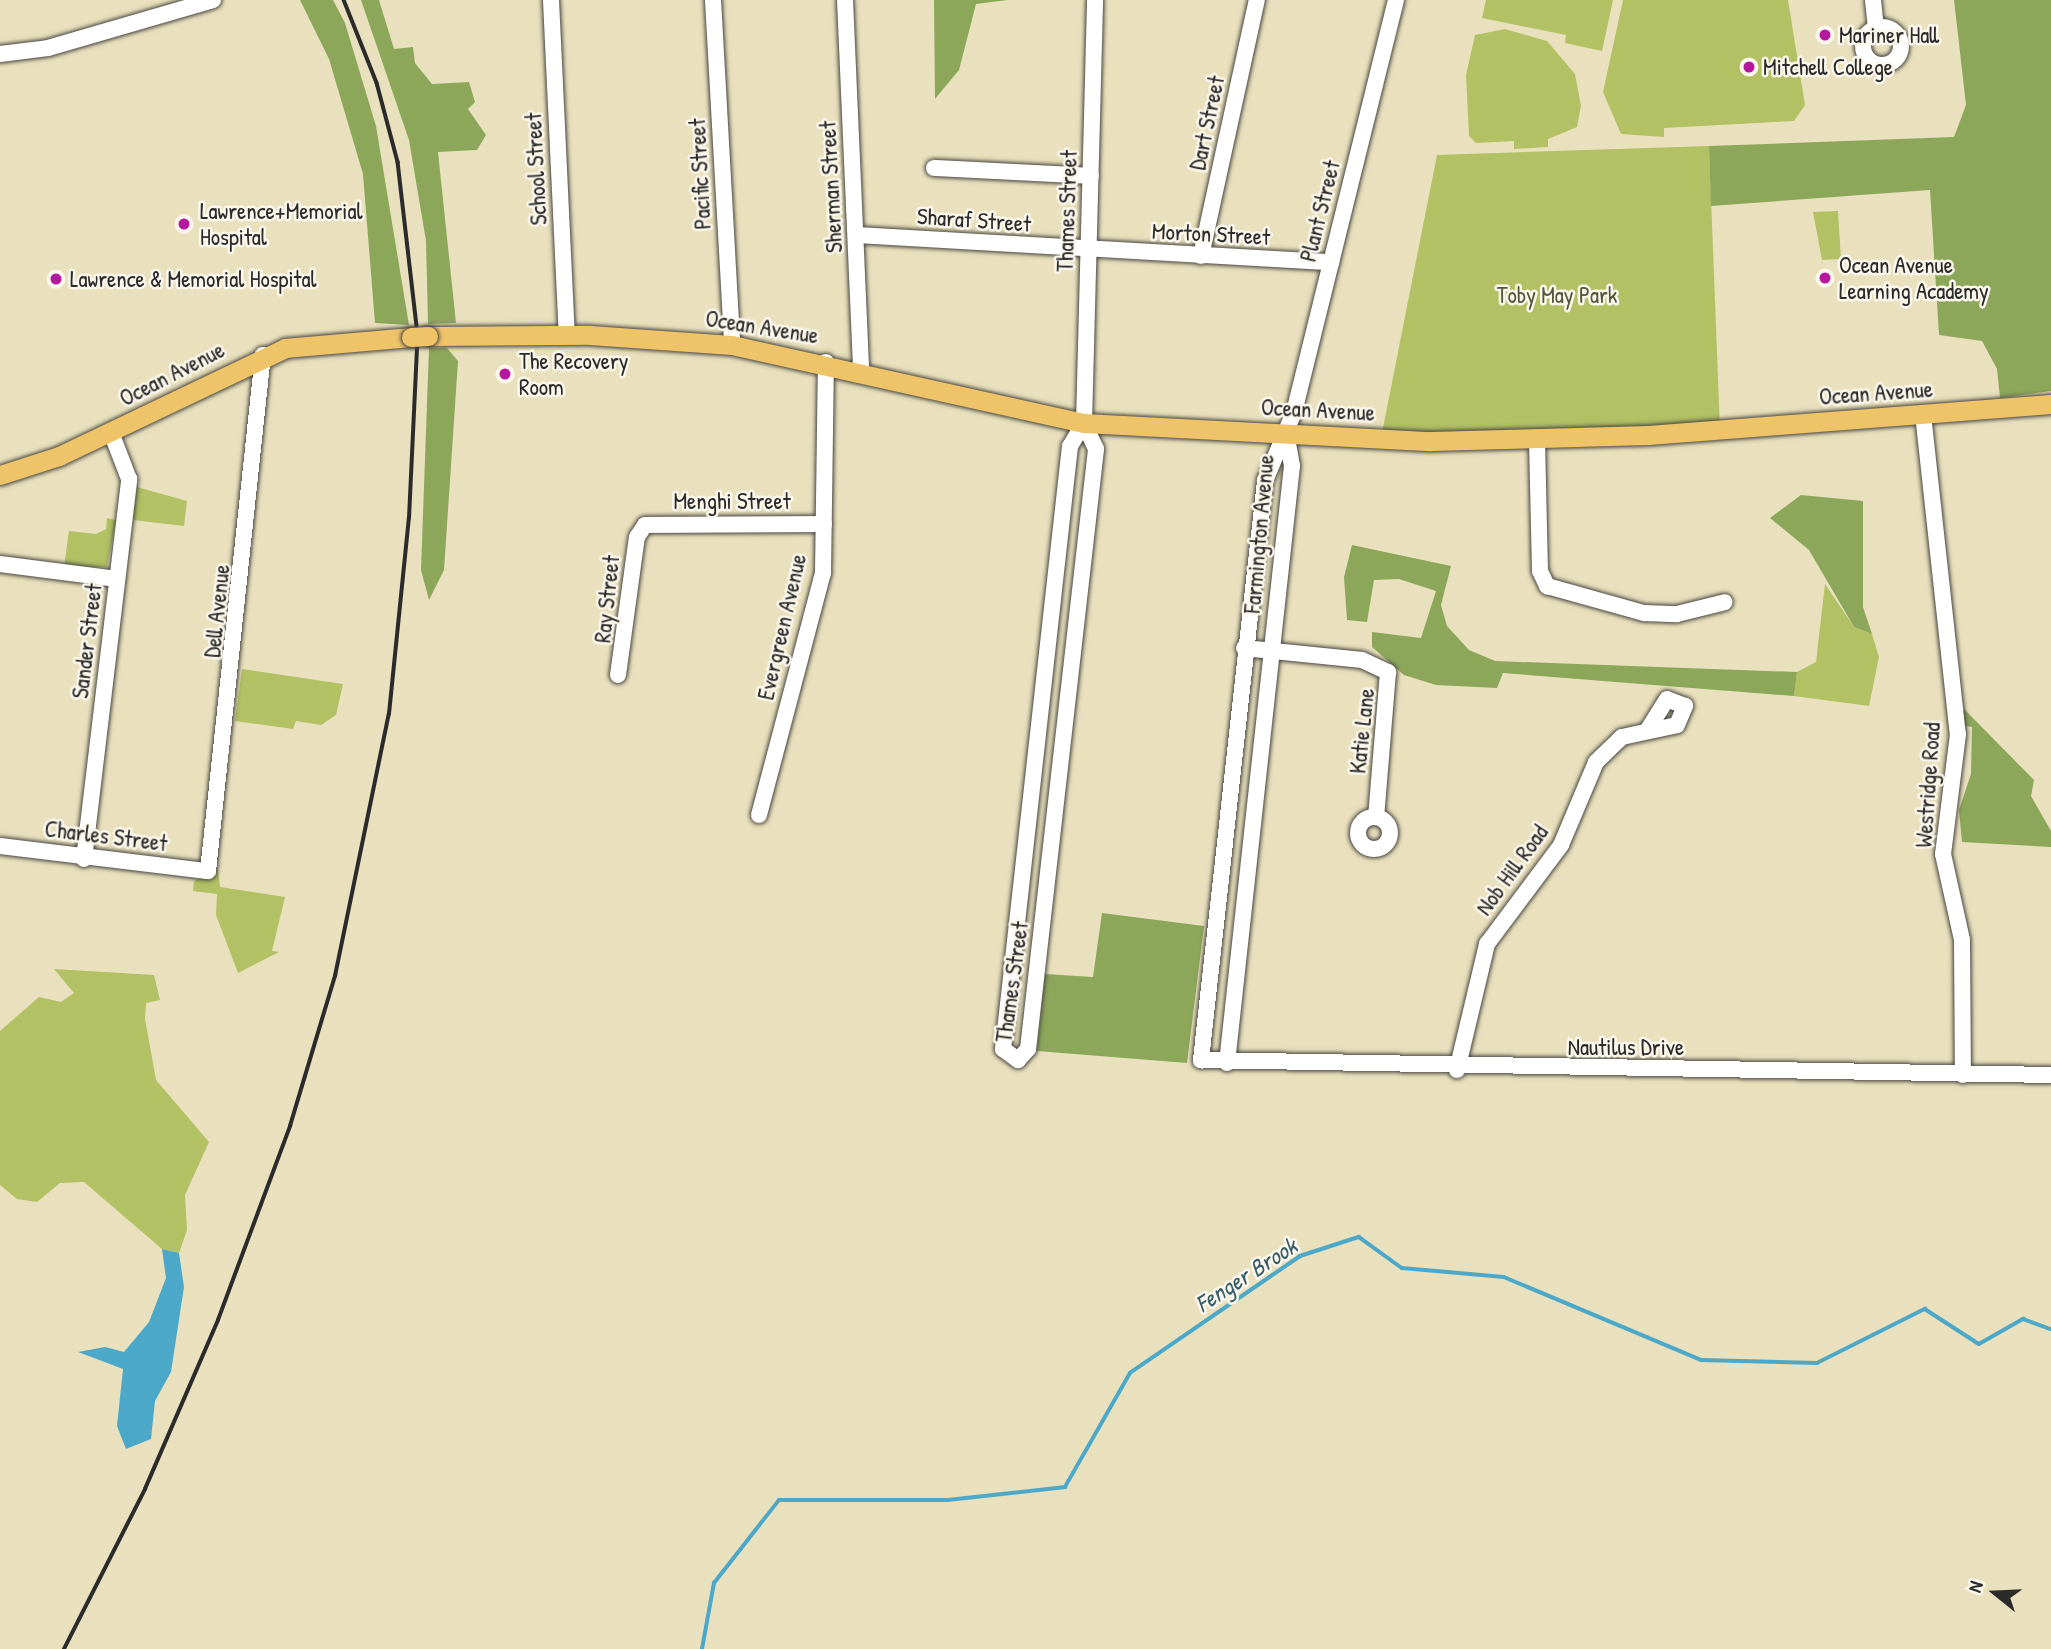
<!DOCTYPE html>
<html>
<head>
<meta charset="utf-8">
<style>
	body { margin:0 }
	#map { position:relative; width:2051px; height:1649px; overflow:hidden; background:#e9e1bd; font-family:"Patrick Hand",sans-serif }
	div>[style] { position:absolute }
	.green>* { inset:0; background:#b1c164 }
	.forest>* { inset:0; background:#8ca75a }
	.water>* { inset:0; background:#4ba8c9 }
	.stream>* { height:3.5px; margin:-1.75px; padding:0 1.75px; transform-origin:1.75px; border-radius:1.75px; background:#4ba8c9 }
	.roads { filter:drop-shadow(0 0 2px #484641) drop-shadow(0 0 2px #484641) }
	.minor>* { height:16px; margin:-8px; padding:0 8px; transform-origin:8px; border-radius:8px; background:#fff }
	.minor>.ring { margin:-8px; padding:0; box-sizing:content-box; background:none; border:16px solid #fff; border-radius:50% }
	.major>* { height:19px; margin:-9.5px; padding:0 9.5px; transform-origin:9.5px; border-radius:9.5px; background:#efc469 }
	.rail>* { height:3.5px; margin:-1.75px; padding:0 1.75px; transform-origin:1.75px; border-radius:1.75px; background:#2b2b2b }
	.bridges { filter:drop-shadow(0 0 2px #484641) drop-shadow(0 0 2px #484641) }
	.major-bridge>* { height:19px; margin:-9.5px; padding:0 9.5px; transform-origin:9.5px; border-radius:9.5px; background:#efc469 }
	.dots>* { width:19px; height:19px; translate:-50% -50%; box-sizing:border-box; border:4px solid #fbf7ec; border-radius:50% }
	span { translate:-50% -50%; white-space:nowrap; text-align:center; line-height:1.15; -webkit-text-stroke:5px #fbf7ec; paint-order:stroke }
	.poi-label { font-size:23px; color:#2b2b2b }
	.left { translate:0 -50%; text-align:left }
	.street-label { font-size:23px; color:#2b2b2b }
	.park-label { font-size:23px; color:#53583c }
	.water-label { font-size:24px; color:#385d6a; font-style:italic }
	.north { position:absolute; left:1960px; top:1558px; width:70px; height:70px; -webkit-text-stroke:5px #fbf7ec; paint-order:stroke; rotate:288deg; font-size:19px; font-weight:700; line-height:28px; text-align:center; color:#2b2b2b }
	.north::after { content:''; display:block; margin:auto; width:24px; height:32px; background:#2b2b2b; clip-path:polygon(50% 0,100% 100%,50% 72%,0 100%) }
</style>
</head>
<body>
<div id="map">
	<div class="green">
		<i style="clip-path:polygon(1486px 0,1613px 0,1602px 51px,1565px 43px,1566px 35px,1482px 18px)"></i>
		<i style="clip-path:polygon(1623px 0,1788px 0,1805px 105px,1794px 121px,1664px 128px,1664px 137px,1621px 134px,1603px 92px)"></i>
		<i style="clip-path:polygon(1505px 29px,1547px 41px,1575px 74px,1581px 106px,1577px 127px,1548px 139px,1548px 147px,1514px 149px,1514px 141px,1476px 143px,1469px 136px,1466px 75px,1475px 35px)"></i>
		<i style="clip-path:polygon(1709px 146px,1720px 430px,1381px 438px,1437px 155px)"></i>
		<i style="clip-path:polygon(1838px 211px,1841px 259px,1822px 260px,1813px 212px)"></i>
		<i style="clip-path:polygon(137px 487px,187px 501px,184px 526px,133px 520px)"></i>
		<i style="clip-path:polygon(107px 518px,116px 520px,107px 567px,64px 567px,69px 531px,96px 534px,106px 529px)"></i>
		<i style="clip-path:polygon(1825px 584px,1854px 627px,1872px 634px,1879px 657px,1869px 706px,1794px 696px,1797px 672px,1816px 662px)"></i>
		<i style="clip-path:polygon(242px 669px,343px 684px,336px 715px,321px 725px,296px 721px,293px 729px,235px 721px)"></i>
		<i style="clip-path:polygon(218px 870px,220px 887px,285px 897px,272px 951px,279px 952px,238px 973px,216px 915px,217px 894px,193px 891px,194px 881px)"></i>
		<i style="clip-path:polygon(54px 969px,154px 975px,160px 1000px,146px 1003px,145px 1019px,156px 1080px,209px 1142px,185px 1195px,187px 1230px,179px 1253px,162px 1249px,84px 1182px,60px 1183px,37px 1202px,17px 1199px,0 1185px,0 1031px,39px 997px,61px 1002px,74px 993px)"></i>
	</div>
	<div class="forest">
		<i style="clip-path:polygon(300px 0,333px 0,345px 23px,376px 126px,409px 325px,375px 323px,363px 174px,329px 59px)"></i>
		<i style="clip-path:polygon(361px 0,379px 0,394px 49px,413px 47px,415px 63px,432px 84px,469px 82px,475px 102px,468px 109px,486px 135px,477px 150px,438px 152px,456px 323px,428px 324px,426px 241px,409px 140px)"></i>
		<i style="clip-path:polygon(934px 0,1008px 0,976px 4px,959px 70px,935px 99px)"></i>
		<i style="clip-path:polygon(1954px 0,2051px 0,2051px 391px,2000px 398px,1997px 369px,1982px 341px,1939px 335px,1930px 190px,1711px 206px,1709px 146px,1954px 137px,1966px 105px)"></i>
		<i style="clip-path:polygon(429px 348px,447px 348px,458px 361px,444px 570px,429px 600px,421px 570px)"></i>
		<i style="clip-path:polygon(1801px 495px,1863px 501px,1863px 607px,1872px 634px,1854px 627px,1809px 550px,1770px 518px)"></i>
		<i style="clip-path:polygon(1352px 545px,1451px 566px,1441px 605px,1447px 626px,1469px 650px,1495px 661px,1797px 672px,1794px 696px,1503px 673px,1497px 688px,1436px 685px,1404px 675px,1372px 647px,1372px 632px,1421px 638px,1436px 591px,1399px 579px,1374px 580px,1367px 622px,1347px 620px,1344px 577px)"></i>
		<i style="clip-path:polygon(1964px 709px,2034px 780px,2031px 796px,2051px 831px,2051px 847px,1962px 842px,1959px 810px,1971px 774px,1972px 727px,1962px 725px)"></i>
		<i style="clip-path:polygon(1102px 913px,1204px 926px,1187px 1063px,1037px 1051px,1045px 974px,1093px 977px)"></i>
	</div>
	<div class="water">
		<i style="clip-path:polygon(162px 1249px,179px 1253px,184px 1287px,171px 1372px,155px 1401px,151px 1439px,126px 1449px,117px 1426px,123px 1369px,78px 1352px,105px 1347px,124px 1352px,149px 1322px,166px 1278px)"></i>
	</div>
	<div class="stream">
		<i style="left:702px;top:1649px;width:67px;rotate:-79.7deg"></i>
		<i style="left:714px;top:1583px;width:105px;rotate:-51.9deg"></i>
		<i style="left:779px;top:1500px;width:169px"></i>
		<i style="left:948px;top:1500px;width:118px;rotate:-6.3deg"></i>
		<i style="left:1065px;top:1487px;width:131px;rotate:-60.3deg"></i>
		<i style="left:1130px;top:1373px;width:206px;rotate:-34.5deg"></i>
		<i style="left:1300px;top:1256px;width:62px;rotate:-17.9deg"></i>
		<i style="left:1359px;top:1237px;width:53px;rotate:35.8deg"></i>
		<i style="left:1402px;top:1268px;width:102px;rotate:5deg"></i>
		<i style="left:1504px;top:1277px;width:214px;rotate:22.8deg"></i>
		<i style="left:1701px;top:1360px;width:116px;rotate:1.5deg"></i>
		<i style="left:1817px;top:1363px;width:121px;rotate:-26.6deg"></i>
		<i style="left:1925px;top:1309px;width:64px;rotate:32.9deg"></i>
		<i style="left:1979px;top:1344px;width:51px;rotate:-29.6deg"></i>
		<i style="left:2023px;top:1319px;width:30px;rotate:20deg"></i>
	</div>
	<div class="roads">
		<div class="minor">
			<i style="left:551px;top:0;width:336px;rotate:87.3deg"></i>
			<i style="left:713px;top:0;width:346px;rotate:86.8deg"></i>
			<i style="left:845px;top:0;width:372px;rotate:87.5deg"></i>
			<i style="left:1396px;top:0;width:424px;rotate:103.9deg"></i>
			<i style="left:1294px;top:412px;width:75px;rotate:112.8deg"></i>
			<i style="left:1265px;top:481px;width:583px;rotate:96.31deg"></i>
			<i style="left:1201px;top:1060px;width:850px;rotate:1.01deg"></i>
			<i style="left:1873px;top:0;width:28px;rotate:84deg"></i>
			<i class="ring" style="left:1863px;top:27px;width:22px;height:22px"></i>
			<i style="left:0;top:54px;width:48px;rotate:-7.1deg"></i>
			<i style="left:48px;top:48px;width:172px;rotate:-16.2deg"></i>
			<i style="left:934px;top:168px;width:157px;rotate:2.9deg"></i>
			<i style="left:856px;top:235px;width:476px;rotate:3.3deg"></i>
			<i style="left:1201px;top:256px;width:262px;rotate:-77.7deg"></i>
			<i style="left:1923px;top:414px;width:322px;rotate:83.8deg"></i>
			<i style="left:1958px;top:734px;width:121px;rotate:97.1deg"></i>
			<i style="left:1943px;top:854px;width:88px;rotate:77.5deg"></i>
			<i style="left:1962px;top:940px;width:135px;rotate:89.6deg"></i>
			<i style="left:1084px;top:423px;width:27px;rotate:121deg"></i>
			<i style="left:1070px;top:446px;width:607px;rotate:96.34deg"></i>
			<i style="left:1003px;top:1049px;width:19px;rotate:36deg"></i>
			<i style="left:1018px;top:1060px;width:15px;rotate:-48deg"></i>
			<i style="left:1028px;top:1049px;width:604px;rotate:-83.53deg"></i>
			<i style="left:1096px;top:449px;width:29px;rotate:-115deg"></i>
			<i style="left:1084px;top:423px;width:423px;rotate:-88.5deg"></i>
			<i style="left:1537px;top:440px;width:131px;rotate:88.7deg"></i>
			<i style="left:1540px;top:571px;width:17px;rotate:65deg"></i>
			<i style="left:1547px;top:586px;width:101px;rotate:15.6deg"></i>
			<i style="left:1644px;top:613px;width:33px;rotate:2deg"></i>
			<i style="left:1677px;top:614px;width:49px;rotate:-14deg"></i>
			<i style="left:0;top:564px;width:118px;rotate:7.3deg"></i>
			<i style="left:1244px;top:648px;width:119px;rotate:5.8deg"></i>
			<i style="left:1362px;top:660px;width:29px;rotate:25deg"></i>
			<i style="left:1388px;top:672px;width:145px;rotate:94.7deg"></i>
			<i style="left:618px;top:675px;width:139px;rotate:-82.2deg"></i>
			<i style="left:637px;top:537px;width:14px;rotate:-56deg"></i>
			<i style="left:645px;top:525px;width:179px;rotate:-0.3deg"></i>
			<i style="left:759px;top:815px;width:250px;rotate:-75.2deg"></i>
			<i style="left:823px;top:573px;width:211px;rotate:-89.2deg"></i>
			<i class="ring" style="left:1358px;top:817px;width:16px;height:16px"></i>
			<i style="left:0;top:846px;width:209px;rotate:6.9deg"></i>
			<i style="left:208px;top:871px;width:519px;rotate:-83.92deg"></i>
			<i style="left:84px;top:859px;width:383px;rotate:-83.2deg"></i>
			<i style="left:129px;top:479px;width:50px;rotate:-111deg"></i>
			<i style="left:1227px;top:1063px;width:601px;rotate:-83.79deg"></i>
			<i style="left:1292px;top:466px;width:34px;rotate:-100deg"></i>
			<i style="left:1457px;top:1070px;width:130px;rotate:-76.6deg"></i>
			<i style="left:1487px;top:944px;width:124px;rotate:-53.2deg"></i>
			<i style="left:1561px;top:845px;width:90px;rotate:-67.1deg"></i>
			<i style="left:1596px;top:762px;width:36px;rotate:-44deg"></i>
			<i style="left:1622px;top:737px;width:56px;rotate:-12.3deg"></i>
			<i style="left:1677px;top:725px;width:21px;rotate:-67deg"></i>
			<i style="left:1685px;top:706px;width:19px;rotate:-159deg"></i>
			<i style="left:1667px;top:699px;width:34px;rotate:122deg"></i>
		</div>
		<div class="major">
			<i style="left:428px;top:336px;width:162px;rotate:-0.4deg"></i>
			<i style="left:590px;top:335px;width:142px;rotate:4deg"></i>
			<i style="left:732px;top:345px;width:361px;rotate:12.5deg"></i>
			<i style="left:1084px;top:423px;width:347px;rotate:3deg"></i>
			<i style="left:1431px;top:441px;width:217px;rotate:-1.6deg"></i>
			<i style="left:1648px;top:435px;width:404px;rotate:-4.4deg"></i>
			<i style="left:0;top:475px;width:62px;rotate:-17.9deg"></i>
			<i style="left:59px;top:456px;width:250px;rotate:-25.5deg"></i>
			<i style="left:285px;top:348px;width:126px;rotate:-5deg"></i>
		</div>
	</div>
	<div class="rail">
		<i style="left:344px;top:0;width:89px;rotate:68.3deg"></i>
		<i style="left:377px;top:83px;width:82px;rotate:75.1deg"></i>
		<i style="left:398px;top:162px;width:165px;rotate:83.4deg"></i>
		<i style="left:64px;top:1649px;width:179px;rotate:-63.1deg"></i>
		<i style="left:145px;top:1489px;width:184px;rotate:-66.6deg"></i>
		<i style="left:218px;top:1320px;width:207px;rotate:-69.6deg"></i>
		<i style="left:290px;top:1126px;width:157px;rotate:-73.3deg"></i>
		<i style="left:335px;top:976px;width:268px;rotate:-78.4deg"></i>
		<i style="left:389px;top:714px;width:197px;rotate:-84.2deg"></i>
		<i style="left:409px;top:518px;width:171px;rotate:-87.3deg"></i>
	</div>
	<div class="bridges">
		<div class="major-bridge">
			<i style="left:411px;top:337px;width:17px;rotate:-3deg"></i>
		</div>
	</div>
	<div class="dots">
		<i style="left:1825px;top:35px;background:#b5179e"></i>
		<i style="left:1749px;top:67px;background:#b5179e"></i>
		<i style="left:184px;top:224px;background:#b5179e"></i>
		<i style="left:1825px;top:278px;background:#b5179e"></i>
		<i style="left:56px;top:279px;background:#b5179e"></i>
		<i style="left:505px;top:374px;background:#b5179e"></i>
	</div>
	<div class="poi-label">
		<span class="left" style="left:1839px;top:35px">Mariner Hall</span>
		<span class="left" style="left:1763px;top:67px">Mitchell College</span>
		<span class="left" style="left:200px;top:224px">Lawrence+Memorial<br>Hospital</span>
		<span class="left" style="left:1839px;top:278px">Ocean Avenue<br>Learning Academy</span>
		<span class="left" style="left:70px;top:279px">Lawrence &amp; Memorial Hospital</span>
		<span class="left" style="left:519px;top:374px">The Recovery<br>Room</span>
	</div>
	<div class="street-label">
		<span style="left:1207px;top:123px;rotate:-78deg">Dart Street</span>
		<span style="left:536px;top:169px;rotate:-93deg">School Street</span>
		<span style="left:700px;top:174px;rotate:-93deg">Pacific Street</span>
		<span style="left:831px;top:187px;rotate:-93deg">Sherman Street</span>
		<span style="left:1067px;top:211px;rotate:-88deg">Thames Street</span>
		<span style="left:1320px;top:211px;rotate:-76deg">Plant Street</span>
		<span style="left:974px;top:220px;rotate:4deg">Sharaf Street</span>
		<span style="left:1211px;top:234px;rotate:3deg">Morton Street</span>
		<span style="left:762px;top:327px;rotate:9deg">Ocean Avenue</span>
		<span style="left:172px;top:374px;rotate:-27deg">Ocean Avenue</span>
		<span style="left:1876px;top:393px;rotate:-4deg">Ocean Avenue</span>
		<span style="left:1318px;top:410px;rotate:3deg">Ocean Avenue</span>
		<span style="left:732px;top:501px">Menghi Street</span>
		<span style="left:1259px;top:534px;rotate:-85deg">Farmington Avenue</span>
		<span style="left:607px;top:599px;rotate:-84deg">Ray Street</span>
		<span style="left:217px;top:611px;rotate:-84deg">Dell Avenue</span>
		<span style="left:782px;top:627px;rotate:-77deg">Evergreen Avenue</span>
		<span style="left:87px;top:641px;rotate:-83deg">Sander Street</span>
		<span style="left:1362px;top:731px;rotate:-84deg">Katie Lane</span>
		<span style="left:1928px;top:785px;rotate:-86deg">Westridge Road</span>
		<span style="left:106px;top:836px;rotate:7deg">Charles Street</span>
		<span style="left:1512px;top:870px;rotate:-54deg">Nob Hill Road</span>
		<span style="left:1012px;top:982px;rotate:-82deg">Thames Street</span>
		<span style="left:1626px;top:1047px">Nautilus Drive</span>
	</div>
	<div class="park-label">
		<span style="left:1557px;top:295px">Toby May Park</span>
	</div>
	<div class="water-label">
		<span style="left:1246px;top:1275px;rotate:-33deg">Fenger Brook</span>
	</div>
	<div class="north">N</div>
</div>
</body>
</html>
